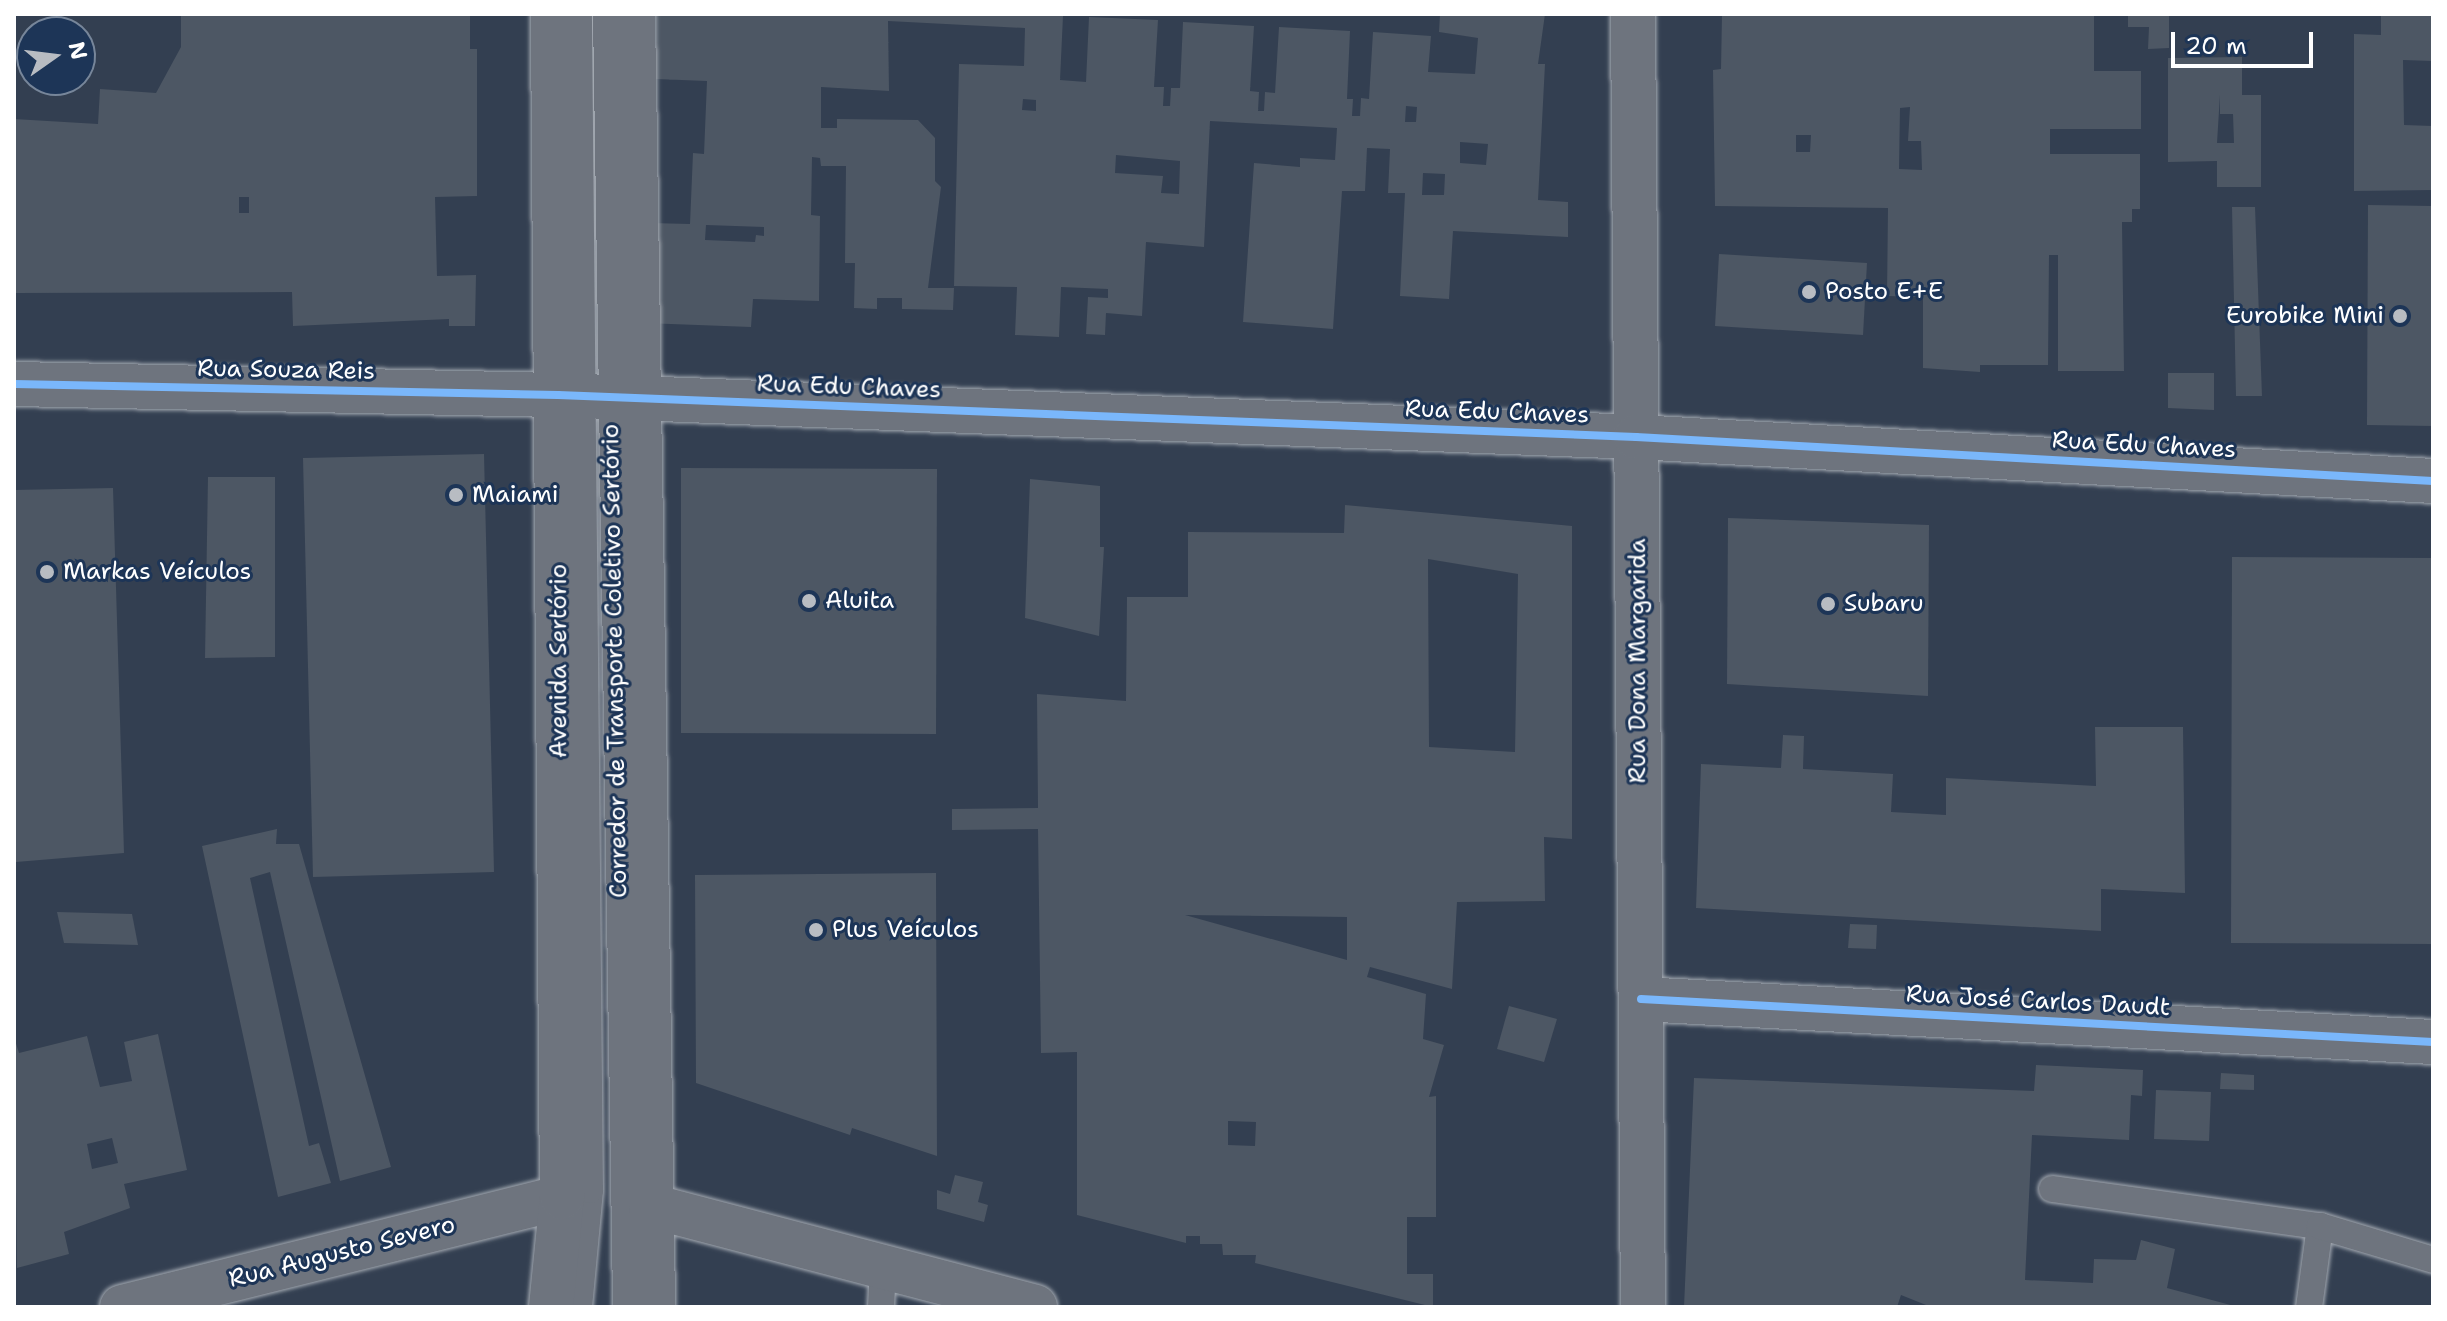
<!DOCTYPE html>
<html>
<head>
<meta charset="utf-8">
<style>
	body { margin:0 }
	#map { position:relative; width:2447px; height:1321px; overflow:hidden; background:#333f51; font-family:"Shantell Sans",sans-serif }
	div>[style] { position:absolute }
	.building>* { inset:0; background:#4d5764 }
	.roads { filter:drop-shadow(0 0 2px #a3a9b1) drop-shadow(0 0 2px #a3a9b1) }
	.lane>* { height:26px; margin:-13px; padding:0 13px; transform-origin:13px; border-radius:13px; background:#6e747e }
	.street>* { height:44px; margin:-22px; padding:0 22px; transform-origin:22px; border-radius:22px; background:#6e747e }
	.primary>* { height:44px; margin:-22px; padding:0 22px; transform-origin:22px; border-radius:22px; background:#6e747e }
	.cycleway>* { height:8px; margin:-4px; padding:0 4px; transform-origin:4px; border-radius:4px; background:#7ab7fb }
	.dots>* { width:22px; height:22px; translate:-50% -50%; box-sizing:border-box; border:4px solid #1d3557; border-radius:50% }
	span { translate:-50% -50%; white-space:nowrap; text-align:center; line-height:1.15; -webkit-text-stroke:6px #1d3557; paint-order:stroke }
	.poi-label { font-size:24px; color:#fff }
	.left { translate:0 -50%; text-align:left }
	.right { translate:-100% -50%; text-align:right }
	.street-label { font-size:24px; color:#fff }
	.frame { position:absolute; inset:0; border:16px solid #fff; pointer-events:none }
	.north { position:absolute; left:16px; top:16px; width:80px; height:80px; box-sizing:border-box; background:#1d3557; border:2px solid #77869a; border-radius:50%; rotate:76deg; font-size:22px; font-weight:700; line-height:32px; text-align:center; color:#fff }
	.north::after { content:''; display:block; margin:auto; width:28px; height:36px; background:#b8bcc2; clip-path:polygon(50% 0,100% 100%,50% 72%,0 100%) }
	.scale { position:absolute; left:2171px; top:32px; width:142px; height:36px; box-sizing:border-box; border:4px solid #fff; border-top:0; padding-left:10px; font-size:24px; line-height:28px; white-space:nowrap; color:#fff; -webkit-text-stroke:6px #1d3557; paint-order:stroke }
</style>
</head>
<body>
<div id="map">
	<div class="building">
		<i style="clip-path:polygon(evenodd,181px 14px,470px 14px,470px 49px,477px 49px,477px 196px,435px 197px,437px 276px,476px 275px,475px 326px,449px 326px,449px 319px,293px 326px,292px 292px,14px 293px,14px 119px,98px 124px,100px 89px,156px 93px,181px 47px,181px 14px,239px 197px,249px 197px,249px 213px,239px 213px,239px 197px)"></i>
		<i style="clip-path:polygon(evenodd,656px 14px,1063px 16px,1060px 80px,1086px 82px,1089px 17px,1158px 20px,1154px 87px,1164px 87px,1163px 106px,1170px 106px,1171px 88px,1180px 88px,1183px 22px,1254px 26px,1250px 91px,1259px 92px,1258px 111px,1264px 111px,1265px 92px,1275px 93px,1279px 27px,1350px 31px,1347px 99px,1353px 99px,1352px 116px,1360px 116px,1361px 98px,1369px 99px,1373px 32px,1431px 36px,1428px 72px,1475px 74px,1478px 38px,1439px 32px,1440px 14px,1545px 14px,1538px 64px,1545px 64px,1538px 200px,1568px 202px,1568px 237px,1453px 231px,1449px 299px,1400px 296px,1405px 193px,1388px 193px,1390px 149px,1367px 148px,1365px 191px,1342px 191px,1333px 329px,1243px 322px,1254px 163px,1300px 167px,1300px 158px,1335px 160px,1337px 128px,1210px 121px,1204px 247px,1146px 242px,1142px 316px,1106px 313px,1105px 335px,1086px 334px,1088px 297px,1108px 298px,1108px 289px,1061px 287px,1059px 337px,1015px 335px,1017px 287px,954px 286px,959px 64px,1024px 66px,1025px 28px,888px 21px,889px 91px,821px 87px,821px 128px,837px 128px,837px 119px,918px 120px,935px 138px,935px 181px,941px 187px,928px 288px,954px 288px,953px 310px,902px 309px,902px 298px,877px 298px,877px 309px,854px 308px,855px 263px,845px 263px,846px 166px,821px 166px,820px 158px,812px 157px,811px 215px,820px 216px,819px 301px,753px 299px,751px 327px,644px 323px,650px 223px,690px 224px,693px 153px,704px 154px,707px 81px,656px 79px,656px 14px,1023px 99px,1036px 100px,1036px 111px,1022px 110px,1023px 99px,656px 14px,1406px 106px,1417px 107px,1416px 122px,1405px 122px,1406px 106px,656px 14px,1460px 142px,1488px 144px,1486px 165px,1460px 163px,1460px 142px,656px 14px,1116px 155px,1180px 161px,1179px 194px,1161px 193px,1163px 176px,1115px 173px,1116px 155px,656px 14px,1423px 173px,1445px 174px,1444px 195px,1422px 195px,1423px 173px,656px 14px,706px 225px,764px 227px,764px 236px,756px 235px,755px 242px,705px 240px,706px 225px)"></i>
		<i style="clip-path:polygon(evenodd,1722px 14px,2094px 14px,2094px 71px,2141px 71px,2141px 129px,2050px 129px,2050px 154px,2140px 154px,2140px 209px,2132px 209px,2132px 222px,2122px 222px,2124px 371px,2058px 371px,2058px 255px,2049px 255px,2048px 365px,1980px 365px,1980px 372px,1923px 368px,1923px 297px,1887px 296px,1888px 208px,1715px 206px,1713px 70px,1721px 69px,1722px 14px,1910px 107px,1908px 141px,1921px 141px,1922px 170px,1899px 169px,1900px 108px,1910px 107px,1722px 14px,1796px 135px,1811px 135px,1810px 152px,1796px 152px,1796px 135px)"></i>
		<i style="clip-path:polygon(2128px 14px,2169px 14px,2169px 48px,2148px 49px,2149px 27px,2128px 27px)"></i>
		<i style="clip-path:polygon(2381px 14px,2433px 14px,2433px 61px,2403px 60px,2404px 125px,2433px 126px,2433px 190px,2354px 191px,2354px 34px,2381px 35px)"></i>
		<i style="clip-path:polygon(evenodd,2242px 57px,2242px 95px,2261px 95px,2261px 187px,2217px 187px,2217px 161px,2168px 162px,2168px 58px,2242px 57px,2220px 95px,2220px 114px,2233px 114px,2234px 143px,2217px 143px,2220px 95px)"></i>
		<i style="clip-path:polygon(2368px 205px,2433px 206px,2433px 426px,2367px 425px)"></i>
		<i style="clip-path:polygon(2232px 207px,2255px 207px,2262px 396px,2236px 396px)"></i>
		<i style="clip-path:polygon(1719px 254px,1867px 263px,1863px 335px,1715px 326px)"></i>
		<i style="clip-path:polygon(2168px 373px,2214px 373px,2214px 410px,2168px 408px)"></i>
		<i style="clip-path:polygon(484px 454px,494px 872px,313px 877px,303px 458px)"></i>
		<i style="clip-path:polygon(681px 468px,937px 469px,936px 734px,681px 733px)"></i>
		<i style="clip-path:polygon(208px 477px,275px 477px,275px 657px,205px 658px)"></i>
		<i style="clip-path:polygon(1030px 479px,1100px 486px,1100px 547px,1104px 547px,1099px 636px,1025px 618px)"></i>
		<i style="clip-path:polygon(113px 488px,124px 853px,16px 862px,14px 490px)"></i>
		<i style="clip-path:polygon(evenodd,1345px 505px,1572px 526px,1572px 839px,1544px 837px,1545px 901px,1457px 902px,1452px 989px,1370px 967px,1367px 977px,1426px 994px,1423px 1039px,1444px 1045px,1429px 1097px,1436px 1096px,1436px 1217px,1407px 1217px,1407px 1274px,1433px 1274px,1433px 1307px,1255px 1263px,1256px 1255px,1223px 1255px,1222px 1244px,1200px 1244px,1200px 1236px,1186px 1236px,1186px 1243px,1077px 1215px,1077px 1052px,1041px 1053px,1038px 829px,952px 830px,952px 809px,1038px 808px,1037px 694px,1126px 701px,1127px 597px,1188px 597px,1188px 532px,1344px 533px,1345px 505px,1428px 559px,1518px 574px,1515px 752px,1429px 747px,1428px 559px,1345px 505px,1185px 915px,1347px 917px,1347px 960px,1185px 915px,1345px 505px,1228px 1121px,1256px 1122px,1255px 1146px,1228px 1145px,1228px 1121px)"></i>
		<i style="clip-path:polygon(1728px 518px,1929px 525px,1928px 696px,1727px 684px)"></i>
		<i style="clip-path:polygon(2232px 557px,2433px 558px,2433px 944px,2231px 943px)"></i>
		<i style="clip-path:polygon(2095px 727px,2183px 727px,2185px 893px,2101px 889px,2101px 931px,1696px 908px,1701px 764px,1781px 768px,1783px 735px,1804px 736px,1803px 769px,1893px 774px,1891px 812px,1946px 815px,1946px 778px,2096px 786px)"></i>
		<i style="clip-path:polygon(277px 829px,276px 844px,299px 844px,391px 1167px,340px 1181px,270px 872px,250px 878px,309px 1146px,319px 1143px,331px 1183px,278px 1197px,202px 846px)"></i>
		<i style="clip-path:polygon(936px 873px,937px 1156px,852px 1128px,850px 1135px,696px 1083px,695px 875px)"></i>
		<i style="clip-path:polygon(57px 912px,132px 914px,138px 945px,64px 943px)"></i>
		<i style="clip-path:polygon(1850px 924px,1877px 925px,1876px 949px,1848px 948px)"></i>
		<i style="clip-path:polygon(1509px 1006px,1557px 1019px,1544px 1062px,1497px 1049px)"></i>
		<i style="clip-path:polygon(evenodd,158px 1034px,187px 1170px,124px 1184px,130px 1208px,64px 1232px,69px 1254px,17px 1268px,14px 1037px,19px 1053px,87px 1036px,100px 1087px,132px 1081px,124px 1042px,158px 1034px,112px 1138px,118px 1163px,92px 1169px,87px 1144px,112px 1138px)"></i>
		<i style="clip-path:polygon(2036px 1065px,2143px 1070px,2142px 1096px,2131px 1095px,2129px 1140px,2032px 1135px,2025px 1280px,2093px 1283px,2094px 1259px,2136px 1260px,2141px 1240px,2175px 1249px,2167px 1288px,2238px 1307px,1931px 1307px,1901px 1295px,1897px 1307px,1684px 1307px,1694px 1078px,2034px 1091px)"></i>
		<i style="clip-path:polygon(2221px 1073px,2254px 1075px,2254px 1090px,2220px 1089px)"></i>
		<i style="clip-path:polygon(2156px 1090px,2211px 1092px,2209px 1141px,2154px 1139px)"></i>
		<i style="clip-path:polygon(955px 1175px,983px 1182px,978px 1202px,988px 1205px,984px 1222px,937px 1209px,937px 1190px,950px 1194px)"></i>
	</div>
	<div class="roads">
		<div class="lane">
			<i style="left:606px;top:14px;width:1293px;rotate:89.11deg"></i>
			<i style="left:2052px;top:1189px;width:271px;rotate:7.9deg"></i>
			<i style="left:2320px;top:1226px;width:82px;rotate:97.7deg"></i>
			<i style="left:2320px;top:1226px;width:118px;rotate:16.7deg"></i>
			<i style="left:579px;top:1307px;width:118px;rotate:-84.6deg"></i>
			<i style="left:590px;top:1190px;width:1176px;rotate:-90.54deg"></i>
			<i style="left:881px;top:1307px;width:40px;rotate:-87.1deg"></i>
		</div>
		<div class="street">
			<i style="left:1641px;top:999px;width:793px;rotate:3.11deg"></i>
			<i style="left:651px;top:1206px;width:397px;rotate:14.7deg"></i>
			<i style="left:122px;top:1307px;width:454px;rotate:-14deg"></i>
		</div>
		<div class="primary">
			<i style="left:633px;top:14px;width:1293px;rotate:89.11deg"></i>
			<i style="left:1633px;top:14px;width:1293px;rotate:89.56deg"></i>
			<i style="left:14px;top:384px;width:544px;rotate:1.16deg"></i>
			<i style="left:558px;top:395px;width:1079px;rotate:2.23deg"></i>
			<i style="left:1636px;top:437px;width:798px;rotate:3.16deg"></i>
			<i style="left:551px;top:1307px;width:111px;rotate:-84.3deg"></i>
			<i style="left:562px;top:1197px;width:1183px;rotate:-90.44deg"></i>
		</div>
	</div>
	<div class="cycleway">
		<i style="left:14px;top:384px;width:544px;rotate:1.16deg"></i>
		<i style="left:558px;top:395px;width:1079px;rotate:2.23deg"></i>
		<i style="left:1636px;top:437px;width:798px;rotate:3.16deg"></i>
		<i style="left:1641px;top:999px;width:793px;rotate:3.11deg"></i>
	</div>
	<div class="dots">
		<i style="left:1809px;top:292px;background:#b8bcc2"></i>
		<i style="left:2400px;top:316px;background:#b8bcc2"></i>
		<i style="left:456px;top:495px;background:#b8bcc2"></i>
		<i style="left:47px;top:572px;background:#b8bcc2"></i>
		<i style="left:809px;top:601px;background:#b8bcc2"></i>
		<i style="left:1828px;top:604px;background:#b8bcc2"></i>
		<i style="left:816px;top:930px;background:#b8bcc2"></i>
	</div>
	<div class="poi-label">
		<span class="left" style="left:1825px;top:292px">Posto E+E</span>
		<span class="right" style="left:2384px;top:316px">Eurobike Mini</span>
		<span class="left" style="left:472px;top:495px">Maiami</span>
		<span class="left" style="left:63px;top:572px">Markas Veículos</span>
		<span class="left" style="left:825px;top:601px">Aluita</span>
		<span class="left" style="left:1844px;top:604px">Subaru</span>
		<span class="left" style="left:832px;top:930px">Plus Veículos</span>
	</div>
	<div class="street-label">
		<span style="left:286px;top:370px;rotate:1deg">Rua Souza Reis</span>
		<span style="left:849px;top:387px;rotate:2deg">Rua Edu Chaves</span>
		<span style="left:1497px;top:412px;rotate:2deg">Rua Edu Chaves</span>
		<span style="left:2144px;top:445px;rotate:3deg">Rua Edu Chaves</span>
		<span style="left:559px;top:661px;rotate:-90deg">Avenida Sertório</span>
		<span style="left:615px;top:661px;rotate:-91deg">Corredor de Transporte Coletivo Sertório</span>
		<span style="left:1638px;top:661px;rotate:-90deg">Rua Dona Margarida</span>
		<span style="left:2038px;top:1001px;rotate:3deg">Rua José Carlos Daudt</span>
		<span style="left:342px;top:1252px;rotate:-14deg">Rua Augusto Severo</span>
	</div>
	<div class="frame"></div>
	<div class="north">N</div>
	<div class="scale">20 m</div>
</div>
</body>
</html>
